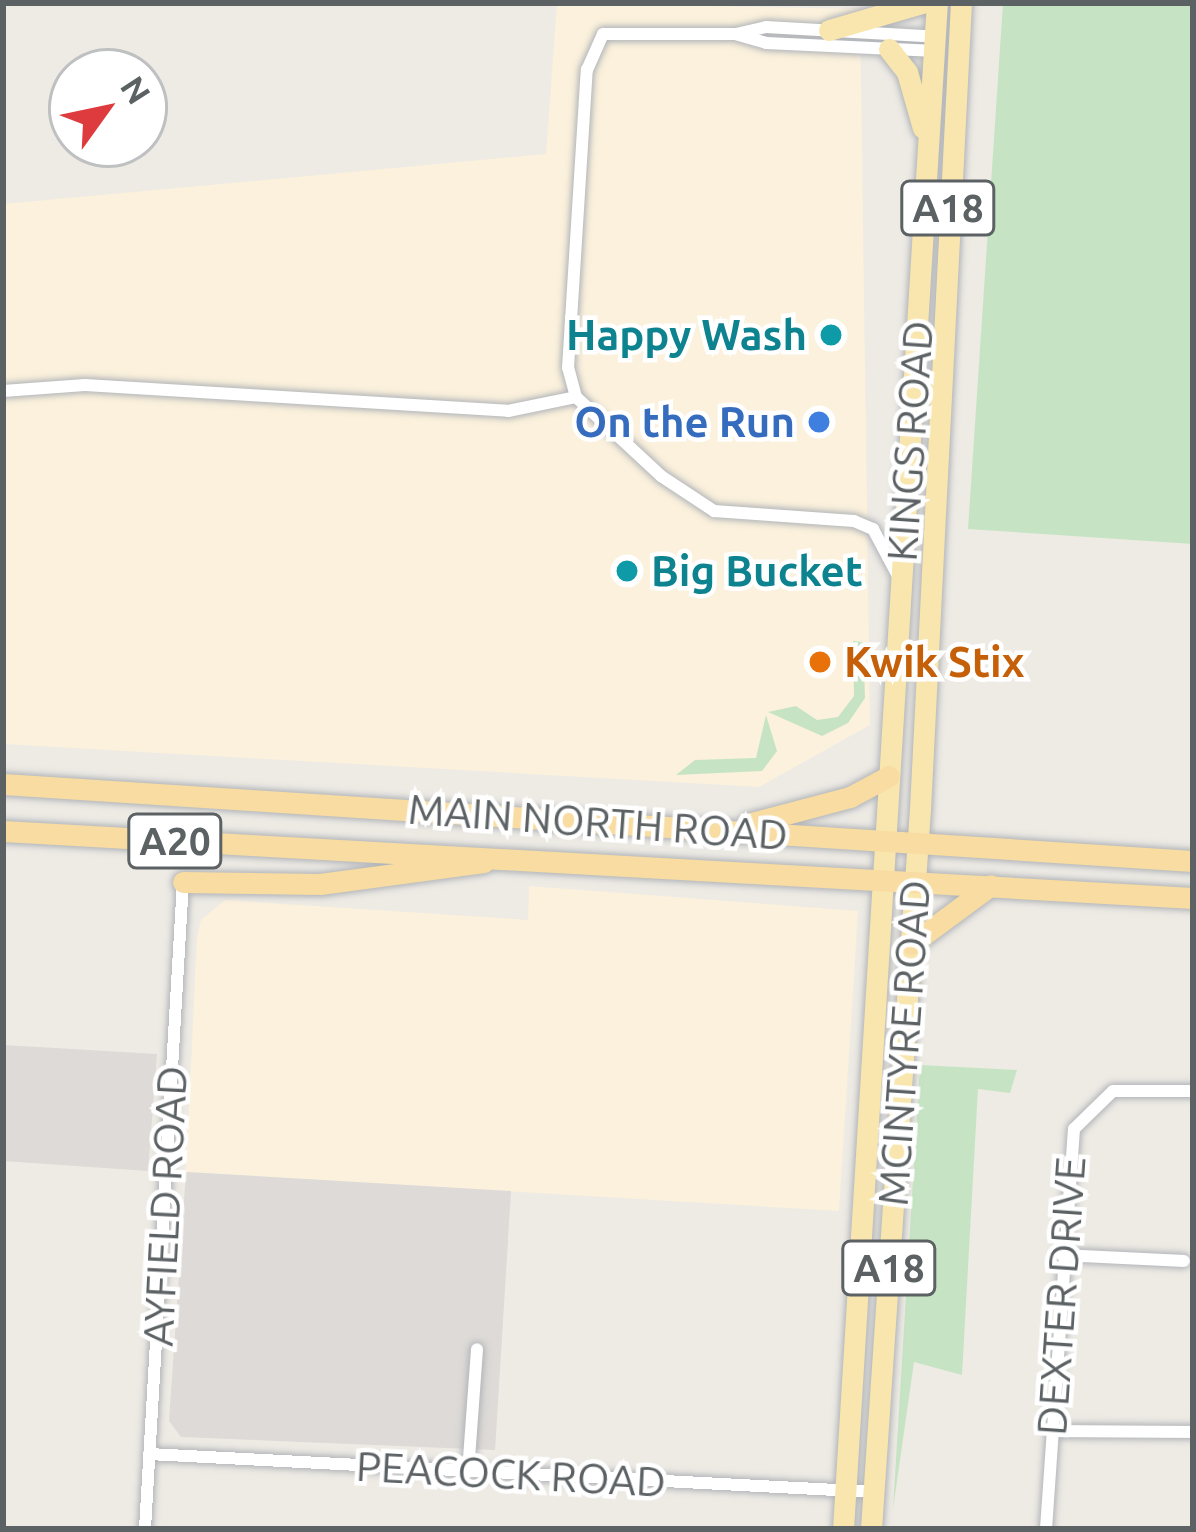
<!DOCTYPE html>
<html>
<head>
<meta charset="utf-8">
<style>
	body { margin:0 }
	#map { position:relative; width:1196px; height:1532px; overflow:hidden; background:#eeebe5; font-family:Ubuntu,sans-serif }
	div>[style] { position:absolute }
	.commercial>* { inset:0; background:#fbf1dc }
	.industrial>* { inset:0; background:#dddad7 }
	.green>* { inset:0; background:#c6e4c3 }
	.roads { filter:drop-shadow(0 0 3px #b2b5b9) drop-shadow(0 0 3px #b2b5b9) }
	.minor>* { height:12px; margin:-6px; padding:0 6px; transform-origin:6px; border-radius:6px; background:#fff }
	.primary>* { height:21px; margin:-10.5px; padding:0 10.5px; transform-origin:10.5px; border-radius:10.5px; background:#f9e6ae }
	.trunk>* { height:21px; margin:-10.5px; padding:0 10.5px; transform-origin:10.5px; border-radius:10.5px; background:#f8dca1 }
	.dots>* { width:33px; height:33px; translate:-50% -50%; box-sizing:border-box; border:6px solid #fff; border-radius:50% }
	span { translate:-50% -50%; white-space:nowrap; text-align:center; line-height:1.15; -webkit-text-stroke:9px #fff; paint-order:stroke }
	.shield-label span { padding:3px 9px; background:#fff; border:3px solid; border-radius:9px; -webkit-text-stroke-width:0 }
	.shield-label { font-size:39px; color:#5c6164; font-weight:700 }
	.culture-label { font-size:42px; color:#0d838f; font-weight:700 }
	.right { translate:-100% -50%; text-align:right }
	.left { translate:0 -50%; text-align:left }
	.shop-label { font-size:42px; color:#366cbe; font-weight:700 }
	.street-label { font-size:42px; color:#5c6164 }
	.food-label { font-size:42px; color:#c56008; font-weight:700 }
	.frame { position:absolute; inset:0; border:6px solid #5c6164; pointer-events:none }
	.north { position:absolute; left:48px; top:48px; width:120px; height:120px; box-sizing:border-box; background:#fff; border:3px solid #bec0c1; border-radius:50%; rotate:57deg; font-size:33px; font-weight:700; line-height:48px; text-align:center; color:#5c6164 }
	.north::after { content:''; display:block; margin:auto; width:42px; height:54px; background:#de3b3f; clip-path:polygon(50% 0,100% 100%,50% 72%,0 100%) }
</style>
</head>
<body>
<div id="map">
	<div class="commercial">
		<i style="clip-path:polygon(557px 3px,860px 9px,870px 725px,759px 787px,3px 744px,3px 204px,546px 154px)"></i>
		<i style="clip-path:polygon(529px 886px,858px 911px,839px 1211px,186px 1172px,197px 937px,201px 920px,225px 900px,528px 920px)"></i>
	</div>
	<div class="industrial">
		<i style="clip-path:polygon(3px 989px,4px 1045px,157px 1054px,148px 1171px,3px 1161px)"></i>
		<i style="clip-path:polygon(186px 1172px,511px 1191px,495px 1450px,181px 1437px,169px 1421px)"></i>
	</div>
	<div class="green">
		<i style="clip-path:polygon(1003px 3px,1193px 3px,1193px 544px,968px 529px)"></i>
		<i style="clip-path:polygon(853px 641px,863px 642px,865px 698px,848px 723px,822px 736px,768px 712px,796px 706px,817px 720px,838px 717px,854px 696px)"></i>
		<i style="clip-path:polygon(766px 715px,777px 751px,762px 771px,676px 775px,695px 760px,756px 758px)"></i>
		<i style="clip-path:polygon(920px 1065px,1017px 1070px,1010px 1093px,978px 1089px,962px 1375px,914px 1362px,893px 1509px)"></i>
	</div>
	<div class="roads">
		<div class="minor">
			<i style="left:736px;top:34px;width:31px;rotate:-13deg"></i>
			<i style="left:766px;top:27px;width:171px;rotate:3.3deg"></i>
			<i style="left:3px;top:391px;width:82px;rotate:-4.2deg"></i>
			<i style="left:85px;top:385px;width:424px;rotate:3.5deg"></i>
			<i style="left:508px;top:411px;width:69px;rotate:-11.6deg"></i>
			<i style="left:576px;top:397px;width:116px;rotate:42.9deg"></i>
			<i style="left:661px;top:476px;width:64px;rotate:33.4deg"></i>
			<i style="left:714px;top:511px;width:140px;rotate:4.1deg"></i>
			<i style="left:854px;top:521px;width:21px;rotate:23deg"></i>
			<i style="left:873px;top:529px;width:53px;rotate:62deg"></i>
			<i style="left:576px;top:397px;width:30px;rotate:-105deg"></i>
			<i style="left:568px;top:368px;width:299px;rotate:-86.4deg"></i>
			<i style="left:587px;top:70px;width:39px;rotate:-66deg"></i>
			<i style="left:603px;top:34px;width:132px"></i>
			<i style="left:735px;top:34px;width:32px;rotate:16deg"></i>
			<i style="left:766px;top:43px;width:170px;rotate:2.7deg"></i>
			<i style="left:1062px;top:1255px;width:122px;rotate:2.8deg"></i>
			<i style="left:1052px;top:1431px;width:141px;rotate:0.4deg"></i>
			<i style="left:149px;top:1454px;width:726px;rotate:3deg"></i>
			<i style="left:468px;top:1472px;width:123px;rotate:-85.8deg"></i>
			<i style="left:145px;top:1529px;width:648px;rotate:-86.64deg"></i>
			<i style="left:1046px;top:1529px;width:401px;rotate:-86deg"></i>
			<i style="left:1074px;top:1129px;width:54px;rotate:-44.3deg"></i>
			<i style="left:1113px;top:1091px;width:80px"></i>
		</div>
		<div class="primary">
			<i style="left:829px;top:30px;width:97px;rotate:-16.2deg"></i>
			<i style="left:889px;top:49px;width:29px;rotate:52deg"></i>
			<i style="left:907px;top:72px;width:58px;rotate:74.1deg"></i>
			<i style="left:843px;top:1529px;width:1529px;rotate:-86.48deg"></i>
			<i style="left:871px;top:1529px;width:722px;rotate:-86.11deg"></i>
			<i style="left:920px;top:809px;width:807px;rotate:-87.09deg"></i>
		</div>
		<div class="trunk">
			<i style="left:3px;top:784px;width:1192px;rotate:3.7deg"></i>
			<i style="left:748px;top:824px;width:106px;rotate:-14.8deg"></i>
			<i style="left:850px;top:797px;width:44px;rotate:-28.3deg"></i>
			<i style="left:3px;top:831px;width:1192px;rotate:3.22deg"></i>
			<i style="left:183px;top:882px;width:137px;rotate:0.8deg"></i>
			<i style="left:320px;top:884px;width:165px;rotate:-7.6deg"></i>
			<i style="left:911px;top:944px;width:99px;rotate:-36.4deg"></i>
		</div>
	</div>
	<div class="dots">
		<i style="left:831px;top:335px;background:#0f9aa8"></i>
		<i style="left:819px;top:422px;background:#3f7fe0"></i>
		<i style="left:627px;top:571px;background:#0f9aa8"></i>
		<i style="left:820px;top:662px;background:#e8710a"></i>
	</div>
	<div class="shield-label">
		<span style="left:948px;top:208px">A18</span>
		<span style="left:175px;top:841px">A20</span>
		<span style="left:889px;top:1268px">A18</span>
	</div>
	<div class="culture-label">
		<span class="right" style="left:807px;top:335px">Happy Wash</span>
		<span class="left" style="left:651px;top:571px">Big Bucket</span>
	</div>
	<div class="shop-label">
		<span class="right" style="left:795px;top:422px">On the Run</span>
	</div>
	<div class="street-label">
		<span style="left:910px;top:441px;rotate:-86deg">KINGS ROAD</span>
		<span style="left:598px;top:822px;rotate:4deg">MAIN NORTH ROAD</span>
		<span style="left:904px;top:1043px;rotate:-86deg">MCINTYRE ROAD</span>
		<span style="left:165px;top:1206px;rotate:-87deg">AYFIELD ROAD</span>
		<span style="left:1061px;top:1296px;rotate:-86deg">DEXTER DRIVE</span>
		<span style="left:511px;top:1474px;rotate:3deg">PEACOCK ROAD</span>
	</div>
	<div class="food-label">
		<span class="left" style="left:844px;top:662px">Kwik Stix</span>
	</div>
	<div class="frame"></div>
	<div class="north">N</div>
</div>
</body>
</html>
